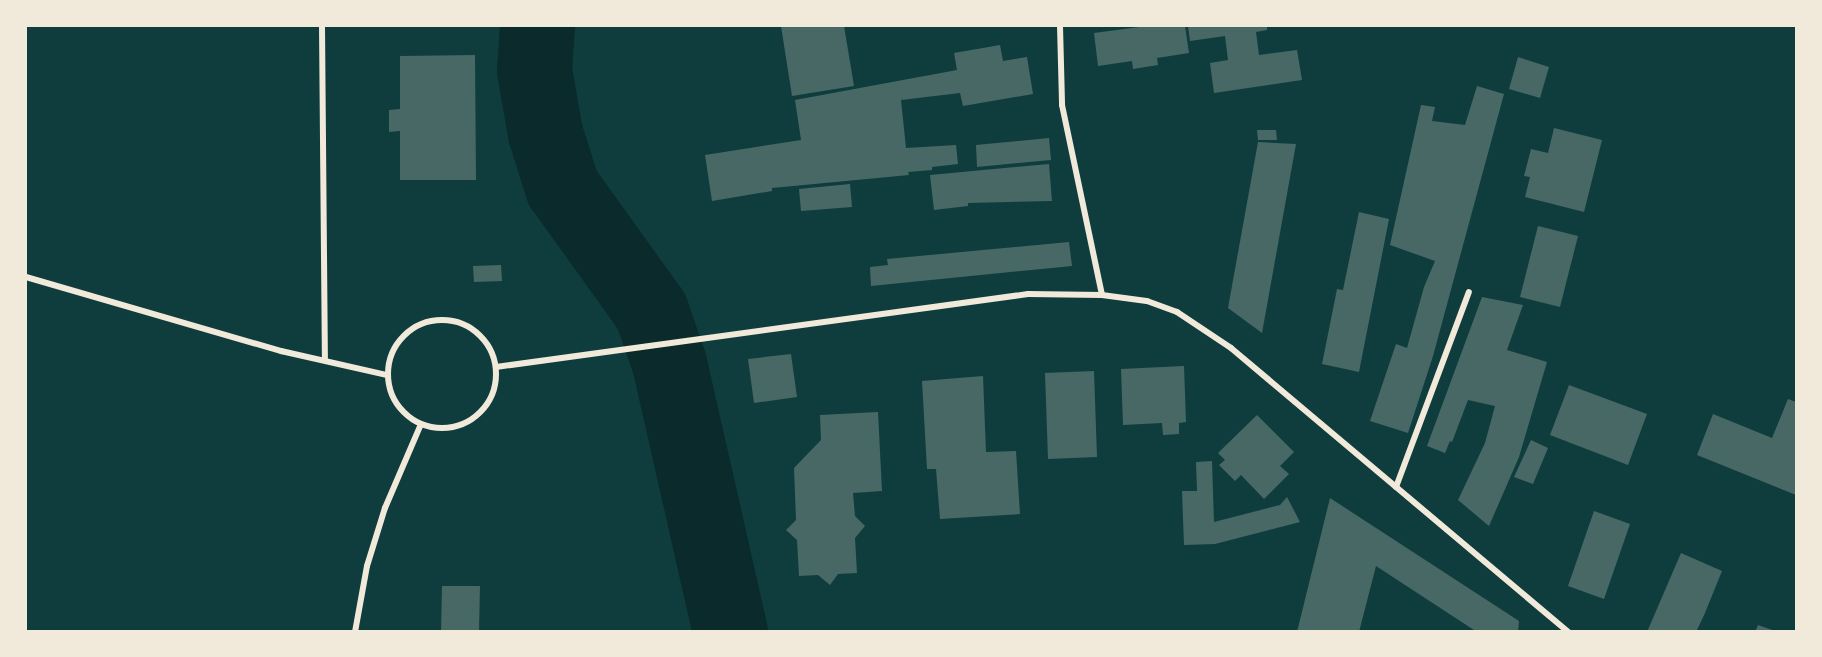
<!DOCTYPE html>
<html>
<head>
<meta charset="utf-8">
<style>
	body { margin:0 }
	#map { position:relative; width:1822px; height:657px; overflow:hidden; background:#0f3d3e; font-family:"Sofia Sans Condensed",sans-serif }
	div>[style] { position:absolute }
	.river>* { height:75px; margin:-37.5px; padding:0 37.5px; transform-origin:37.5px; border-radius:37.5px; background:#0a2a2b }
	.building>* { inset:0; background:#486865 }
	.minor>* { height:6px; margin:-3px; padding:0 3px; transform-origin:3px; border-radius:3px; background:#f1e9da }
	.minor>.ring { margin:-3px; padding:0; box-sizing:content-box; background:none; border:6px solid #f1e9da; border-radius:50% }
	span { translate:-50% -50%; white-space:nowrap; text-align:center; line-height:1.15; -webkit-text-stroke:6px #f1e9da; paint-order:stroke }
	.frame { position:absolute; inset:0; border:27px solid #f1e9da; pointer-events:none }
</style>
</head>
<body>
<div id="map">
	<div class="river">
		<i style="left:537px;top:26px;width:44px;rotate:93.9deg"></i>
		<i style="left:534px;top:70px;width:64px;rotate:80.1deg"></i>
		<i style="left:545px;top:133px;width:57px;rotate:72.5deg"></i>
		<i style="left:562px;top:187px;width:153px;rotate:54.3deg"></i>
		<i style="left:651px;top:311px;width:55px;rotate:70.9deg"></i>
		<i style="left:669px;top:363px;width:276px;rotate:77.2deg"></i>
	</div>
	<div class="building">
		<i style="clip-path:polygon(781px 26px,844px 26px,854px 86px,792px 96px)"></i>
		<i style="clip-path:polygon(1147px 26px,1185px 26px,1189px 53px,1157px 58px,1158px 65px,1133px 69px,1132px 61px,1098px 66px,1094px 33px)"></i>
		<i style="clip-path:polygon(1188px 26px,1267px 26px,1267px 30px,1256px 32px,1259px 55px,1297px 50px,1302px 80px,1214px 93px,1210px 63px,1228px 60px,1225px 36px,1190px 41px)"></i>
		<i style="clip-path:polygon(1000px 45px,1003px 61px,1027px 57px,1033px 94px,963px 106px,960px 93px,901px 100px,906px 148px,956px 145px,958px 164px,932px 167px,932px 170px,908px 172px,909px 175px,772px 188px,772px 191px,712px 201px,705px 155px,801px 140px,795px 100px,957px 70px,954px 53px)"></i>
		<i style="clip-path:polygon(475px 55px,476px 180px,400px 180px,400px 131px,389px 132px,389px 110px,400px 109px,400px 56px)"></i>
		<i style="clip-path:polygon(1518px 57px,1549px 67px,1540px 98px,1509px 89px)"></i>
		<i style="clip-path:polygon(1477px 86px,1504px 94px,1433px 356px,1408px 433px,1370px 421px,1396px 344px,1407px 348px,1424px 287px,1435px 261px,1390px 245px,1421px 105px,1435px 107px,1432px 121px,1465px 125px)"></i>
		<i style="clip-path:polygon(1554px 128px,1602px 140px,1584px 212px,1525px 197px,1530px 177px,1524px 176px,1531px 149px,1548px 153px)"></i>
		<i style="clip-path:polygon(1257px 130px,1276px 130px,1277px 140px,1258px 140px)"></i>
		<i style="clip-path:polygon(1049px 138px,1051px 160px,977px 167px,976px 145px)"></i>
		<i style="clip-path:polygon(1258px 142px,1296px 144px,1262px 333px,1228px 308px)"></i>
		<i style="clip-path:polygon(1049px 164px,1052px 201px,968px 203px,968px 206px,934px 210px,930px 175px)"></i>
		<i style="clip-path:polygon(850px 184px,852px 207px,801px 211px,799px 189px)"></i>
		<i style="clip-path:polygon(1359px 212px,1389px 219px,1359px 372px,1322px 364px,1337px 289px,1343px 290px)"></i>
		<i style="clip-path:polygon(1538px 226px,1578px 236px,1560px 307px,1520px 297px)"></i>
		<i style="clip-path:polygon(1069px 242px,1072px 266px,871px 286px,870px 267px,888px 265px,887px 259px)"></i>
		<i style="clip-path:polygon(501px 265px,502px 281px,474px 282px,473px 266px)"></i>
		<i style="clip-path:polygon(1482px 297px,1523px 305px,1507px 350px,1547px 362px,1519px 457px,1489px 526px,1458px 500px,1485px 443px,1495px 406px,1468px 400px,1452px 442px,1450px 441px,1445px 453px,1427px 446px)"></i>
		<i style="clip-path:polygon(791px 354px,797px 397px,754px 403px,748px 359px)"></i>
		<i style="clip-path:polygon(1184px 366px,1186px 422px,1179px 423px,1179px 434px,1163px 435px,1162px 423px,1123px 425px,1121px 369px)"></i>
		<i style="clip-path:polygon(1094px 371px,1097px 457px,1048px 459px,1045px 373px)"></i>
		<i style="clip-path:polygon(983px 376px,986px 452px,1016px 451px,1020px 514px,940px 519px,936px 469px,927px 469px,922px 381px)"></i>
		<i style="clip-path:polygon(1569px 385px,1647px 414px,1628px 465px,1550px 435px)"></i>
		<i style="clip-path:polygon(1788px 399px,1796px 402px,1796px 495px,1697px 455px,1713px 414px,1772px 438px)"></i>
		<i style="clip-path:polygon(878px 412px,882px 491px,853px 493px,855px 516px,865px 526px,855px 538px,857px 573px,838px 574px,830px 585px,818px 575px,799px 576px,797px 540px,786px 530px,796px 520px,794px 468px,821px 440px,820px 415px)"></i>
		<i style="clip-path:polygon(1257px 415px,1294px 452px,1280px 466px,1289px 474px,1264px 499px,1241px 475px,1235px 481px,1219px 465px,1225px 460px,1218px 453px)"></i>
		<i style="clip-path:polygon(1531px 440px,1548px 448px,1533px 484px,1514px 477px)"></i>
		<i style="clip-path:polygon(1212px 461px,1214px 522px,1280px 505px,1287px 497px,1300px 522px,1215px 544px,1184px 545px,1182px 491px,1197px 491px,1196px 462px)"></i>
		<i style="clip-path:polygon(1330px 498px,1519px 621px,1518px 632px,1477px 632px,1376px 566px,1359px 632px,1297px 632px)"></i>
		<i style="clip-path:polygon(1594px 511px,1630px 524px,1604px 599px,1568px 586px)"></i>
		<i style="clip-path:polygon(1681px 553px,1722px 571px,1705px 613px,1696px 632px,1647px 632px)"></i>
		<i style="clip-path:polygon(442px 586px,480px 586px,479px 632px,441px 632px)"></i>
		<i style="clip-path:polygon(1758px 625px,1775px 631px,1775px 632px,1755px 632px)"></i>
	</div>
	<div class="minor">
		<i style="left:322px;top:26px;width:333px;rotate:89.5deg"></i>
		<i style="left:1060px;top:26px;width:79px;rotate:88.5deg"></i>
		<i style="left:1062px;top:105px;width:194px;rotate:78.1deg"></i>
		<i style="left:26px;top:277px;width:266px;rotate:16.2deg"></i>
		<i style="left:281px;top:351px;width:109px;rotate:12.8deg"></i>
		<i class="ring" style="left:388px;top:320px;width:102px;height:102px"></i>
		<i style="left:496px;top:367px;width:537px;rotate:-7.81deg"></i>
		<i style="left:1028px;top:294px;width:74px;rotate:0.8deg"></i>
		<i style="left:1102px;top:295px;width:45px;rotate:7.6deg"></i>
		<i style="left:1147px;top:301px;width:32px;rotate:20deg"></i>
		<i style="left:1177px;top:312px;width:65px;rotate:33.7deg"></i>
		<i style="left:1231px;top:348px;width:441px;rotate:40.1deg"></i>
		<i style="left:1396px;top:487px;width:208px;rotate:-69.5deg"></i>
		<i style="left:355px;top:632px;width:67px;rotate:-79.7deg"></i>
		<i style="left:367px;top:566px;width:61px;rotate:-72.8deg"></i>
		<i style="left:385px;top:508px;width:91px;rotate:-66.8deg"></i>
	</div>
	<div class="frame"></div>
</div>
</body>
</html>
